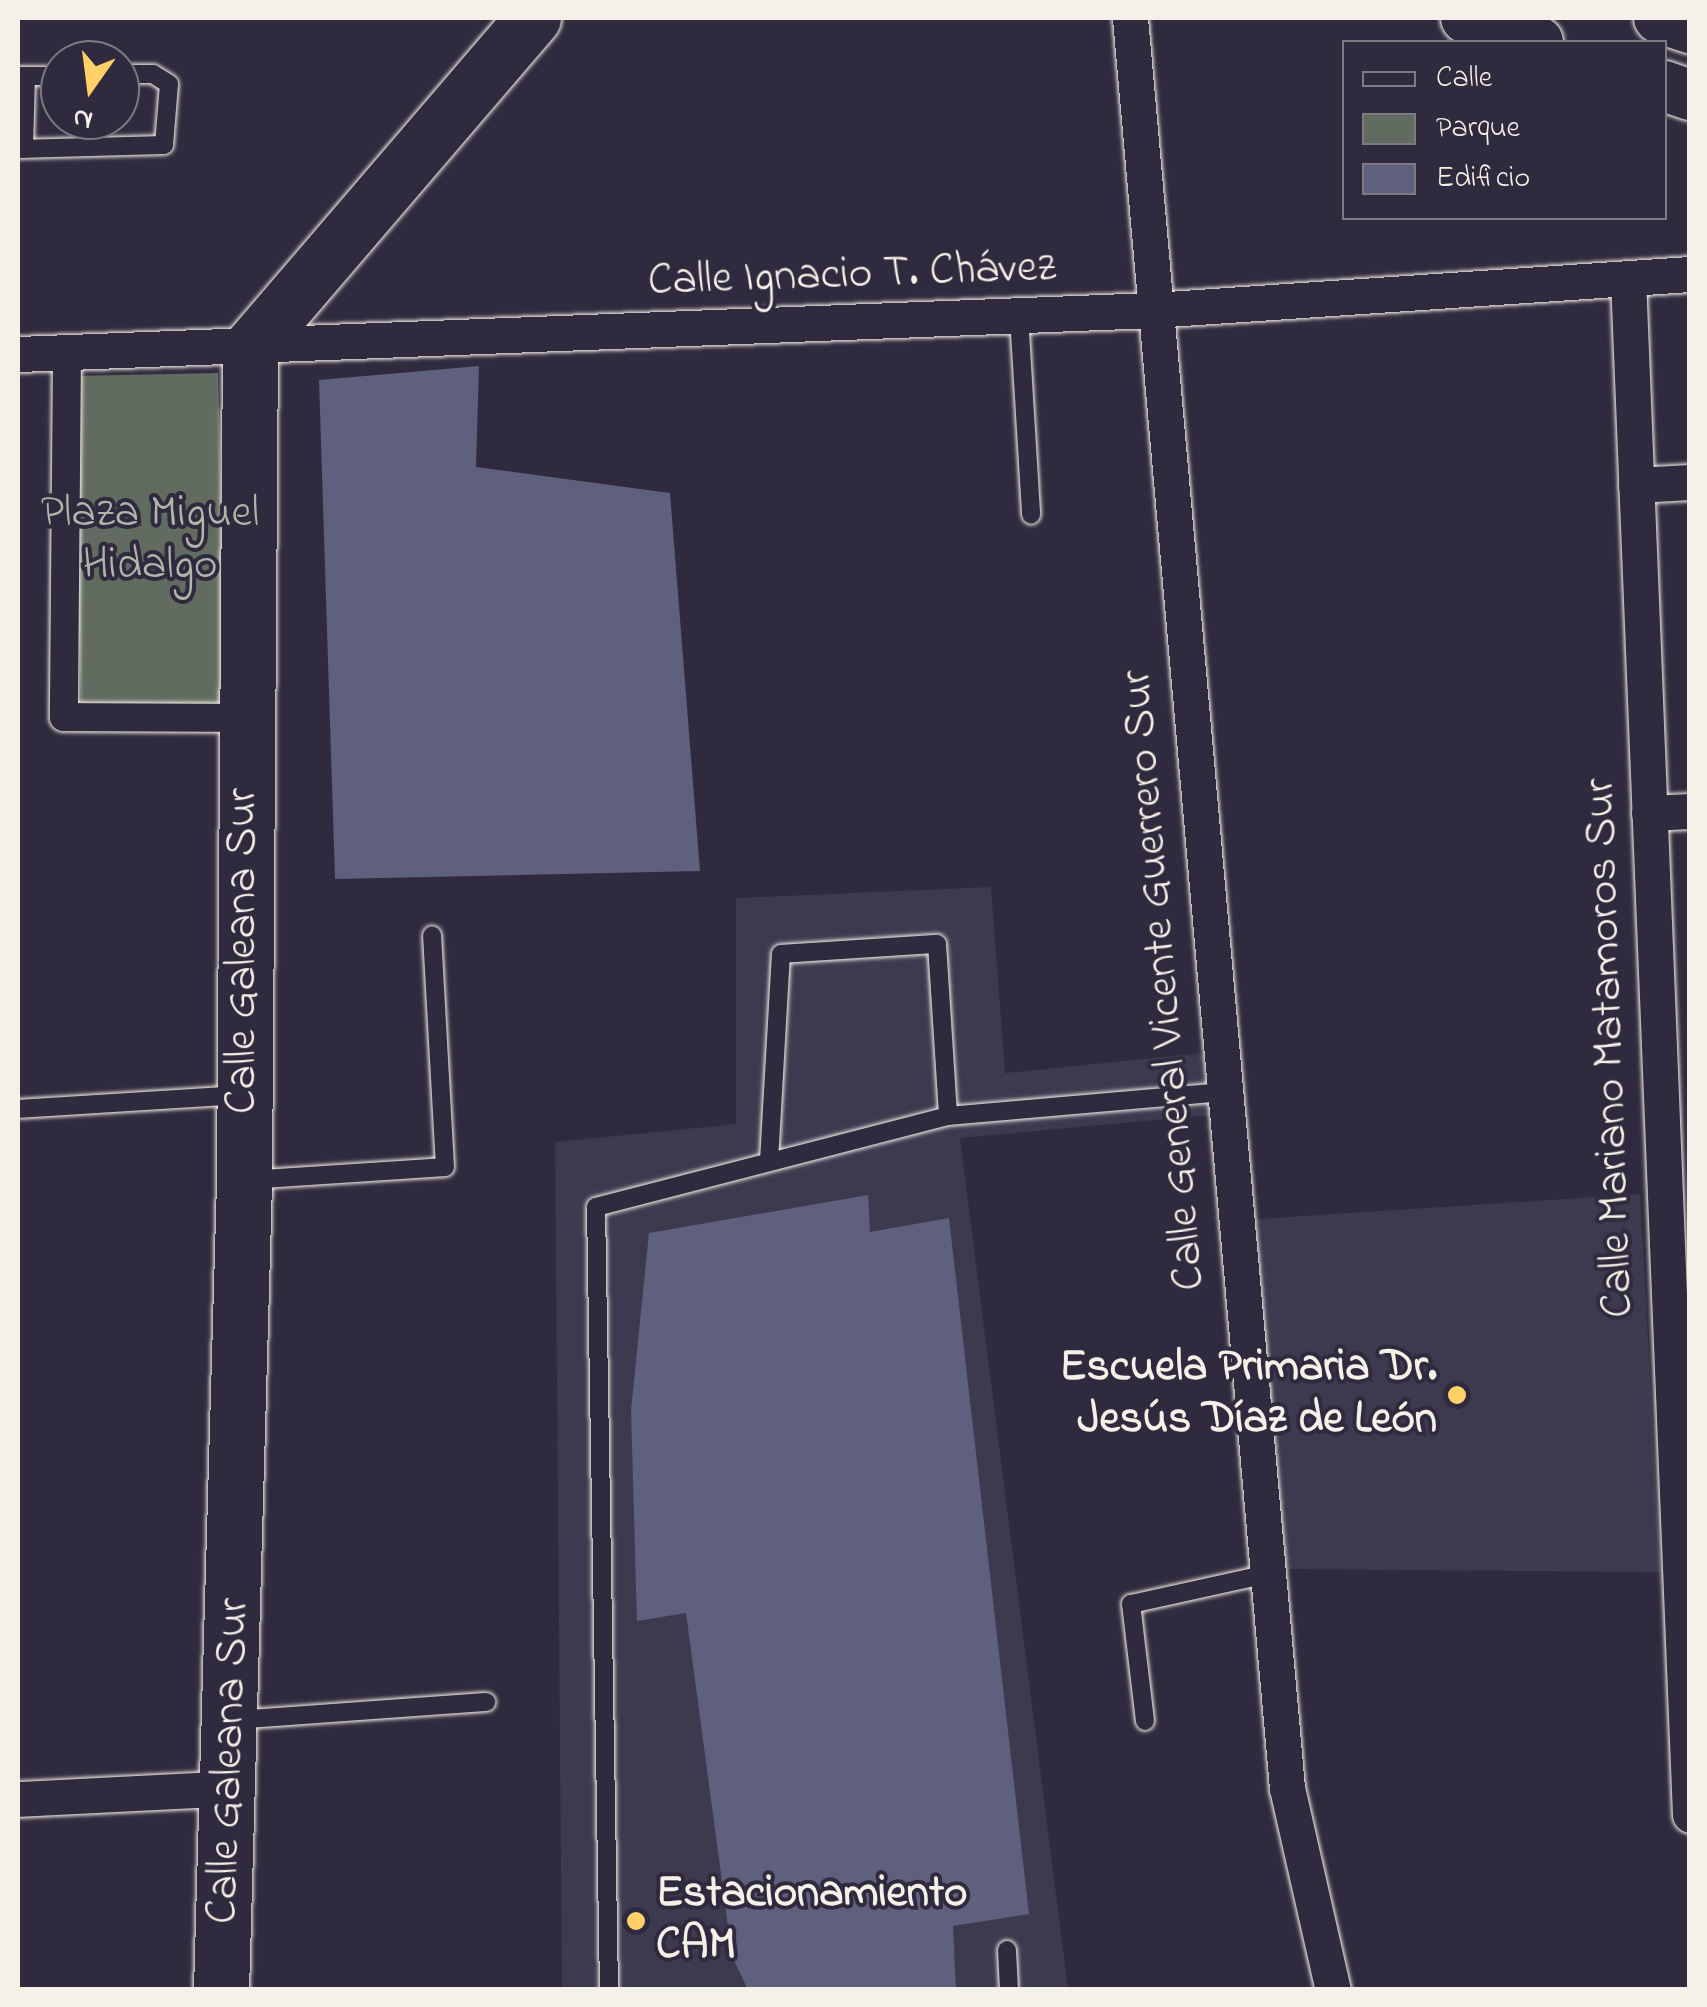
<!DOCTYPE html>
<html>
<head>
<meta charset="utf-8">
<style>
	body { margin:0 }
	#map { position:relative; width:1707px; height:2007px; overflow:hidden; background:#2f2a3d; font-family:"Indie Flower",sans-serif }
	div>[style] { position:absolute }
	.built>* { inset:0; background:#3d3a50 }
	.green>* { inset:0; background:#626b5f }
	.building>* { inset:0; background:#5f607e }
	.roads { filter:drop-shadow(0 0 2px #f4f1e8) drop-shadow(0 0 2px #f4f1e8) }
	.service>* { height:18px; margin:-9px; padding:0 9px; transform-origin:9px; border-radius:9px; background:#2f2a3d }
	.pedestrian>* { height:28px; margin:-14px; padding:0 14px; transform-origin:14px; border-radius:14px; background:#2f2a3d }
	.minor>* { height:35px; margin:-17.5px; padding:0 17.5px; transform-origin:17.5px; border-radius:17.5px; background:#2f2a3d }
	.secondary>* { height:50px; margin:-25px; padding:0 25px; transform-origin:25px; border-radius:25px; background:#2f2a3d }
	.primary>* { height:55px; margin:-27.5px; padding:0 27.5px; transform-origin:27.5px; border-radius:27.5px; background:#2f2a3d }
	.dots>* { width:28px; height:28px; translate:-50% -50%; box-sizing:border-box; border:5px solid #2f2a3d; border-radius:50% }
	span { translate:-50% -50%; white-space:nowrap; text-align:center; line-height:1.15; -webkit-text-stroke:8px #2f2a3d; paint-order:stroke }
	.street-label { font-size:45px; color:#f4f1e8 }
	.park-label { font-size:45px; color:#b2b5aa }
	.poi-label { font-size:45px; color:#f4f1e8; font-weight:700 }
	.right { translate:-100% -50%; text-align:right }
	.left { translate:0 -50%; text-align:left }
	.frame { position:absolute; inset:0; border:20px solid #f4f1e8; pointer-events:none }
	.legend { position:absolute; left:1342px; top:40px; width:325px; height:180px; box-sizing:border-box; background:#2f2a3d; border:2px solid #7e7a81; margin:0; padding:12px 18px; list-style:none; font-size:30px; color:#f4f1e8 }
	.legend li { display:flex; align-items:center; gap:20px; height:50px }
	.legend b { width:50px; border:2px solid #7e7a81 }
	.north { position:absolute; left:40px; top:40px; width:100px; height:100px; box-sizing:border-box; background:#2f2a3d; border:2px solid #7e7a81; border-radius:50%; rotate:194deg; font-size:28px; font-weight:700; line-height:40px; text-align:center; color:#f4f1e8 }
	.north::after { content:''; display:block; margin:auto; width:35px; height:45px; background:#ffd166; clip-path:polygon(50% 0,100% 100%,50% 72%,0 100%) }
</style>
</head>
<body>
<div id="map">
	<div class="built">
		<i style="clip-path:polygon(991px 887px,1005px 1073px,1203px 1053px,1211px 1115px,960px 1138px,1068px 1989px,562px 1989px,555px 1142px,736px 1124px,736px 898px)"></i>
		<i style="clip-path:polygon(1640px 1194px,1660px 1572px,1281px 1569px,1245px 1220px)"></i>
	</div>
	<div class="green">
		<i style="clip-path:polygon(218px 373px,226px 706px,81px 709px,73px 376px)"></i>
	</div>
	<div class="building">
		<i style="clip-path:polygon(479px 366px,476px 467px,670px 493px,700px 871px,335px 879px,319px 380px)"></i>
		<i style="clip-path:polygon(868px 1195px,870px 1232px,949px 1218px,1029px 1914px,953px 1926px,956px 1990px,748px 1990px,732px 1956px,686px 1613px,637px 1621px,631px 1410px,649px 1233px)"></i>
	</div>
	<div class="roads">
		<div class="service">
			<i style="left:18px;top:76px;width:42px"></i>
			<i style="left:18px;top:149px;width:146px;rotate:-1.6deg"></i>
			<i style="left:164px;top:145px;width:61px;rotate:-85.3deg"></i>
			<i style="left:169px;top:84px;width:19px;rotate:-148deg"></i>
			<i style="left:153px;top:74px;width:33px;rotate:180deg"></i>
			<i style="left:24px;top:149px;width:73px;rotate:-88.4deg"></i>
			<i style="left:1019px;top:316px;width:199px;rotate:86.5deg"></i>
			<i style="left:18px;top:1109px;width:222px;rotate:-3.6deg"></i>
			<i style="left:769px;top:1161px;width:207px;rotate:-86.7deg"></i>
			<i style="left:781px;top:954px;width:156px;rotate:-3.7deg"></i>
			<i style="left:937px;top:944px;width:172px;rotate:86.3deg"></i>
			<i style="left:249px;top:1180px;width:196px;rotate:-3.8deg"></i>
			<i style="left:445px;top:1167px;width:232px;rotate:-93.2deg"></i>
			<i style="left:235px;top:1720px;width:252px;rotate:-4.1deg"></i>
			<i style="left:1145px;top:1721px;width:118px;rotate:-96.8deg"></i>
			<i style="left:1131px;top:1604px;width:139px;rotate:-12.4deg"></i>
			<i style="left:1007px;top:1950px;width:40px;rotate:87.1deg"></i>
			<i style="left:609px;top:1990px;width:783px;rotate:-90.95deg"></i>
			<i style="left:596px;top:1207px;width:364px;rotate:-14.5deg"></i>
			<i style="left:948px;top:1116px;width:276px;rotate:-5deg"></i>
		</div>
		<div class="pedestrian">
			<i style="left:67px;top:355px;width:362px;rotate:90.5deg"></i>
			<i style="left:64px;top:717px;width:179px;rotate:0.3deg"></i>
		</div>
		<div class="minor">
			<i style="left:1130px;top:18px;width:1777px;rotate:84.93deg"></i>
			<i style="left:1287px;top:1788px;width:207px;rotate:77.2deg"></i>
			<i style="left:1628px;top:278px;width:1538px;rotate:87.69deg"></i>
			<i style="left:18px;top:354px;width:1136px;rotate:-2.22deg"></i>
			<i style="left:1153px;top:310px;width:538px;rotate:-3.84deg"></i>
			<i style="left:1636px;top:485px;width:54px;rotate:-3.2deg"></i>
			<i style="left:1649px;top:813px;width:41px;rotate:-2.8deg"></i>
			<i style="left:18px;top:1799px;width:215px;rotate:-2.9deg"></i>
		</div>
		<div class="secondary">
			<i style="left:1466px;top:18px;width:76px;rotate:18.4deg"></i>
			<i style="left:1659px;top:18px;width:33px;rotate:18deg"></i>
			<i style="left:1664px;top:86px;width:28px;rotate:19deg"></i>
		</div>
		<div class="primary">
			<i style="left:221px;top:1990px;width:810px;rotate:-88.37deg"></i>
			<i style="left:244px;top:1180px;width:832px;rotate:-89.59deg"></i>
			<i style="left:250px;top:348px;width:435px;rotate:-49.4deg"></i>
		</div>
	</div>
	<div class="dots">
		<i style="left:1457px;top:1395px;background:#ffd166"></i>
		<i style="left:636px;top:1921px;background:#ffd166"></i>
	</div>
	<div class="street-label">
		<span style="left:852px;top:276px;rotate:-2deg">Calle Ignacio T. Chávez</span>
		<span style="left:244px;top:951px;rotate:-90deg">Calle Galeana Sur</span>
		<span style="left:1165px;top:980px;rotate:-95deg">Calle General Vicente Guerrero Sur</span>
		<span style="left:1611px;top:1048px;rotate:-92deg">Calle Mariano Matamoros Sur</span>
		<span style="left:230px;top:1761px;rotate:-88deg">Calle Galeana Sur</span>
	</div>
	<div class="park-label">
		<span style="left:150px;top:541px">Plaza Miguel<br>Hidalgo</span>
	</div>
	<div class="poi-label">
		<span class="right" style="left:1437px;top:1395px">Escuela Primaria Dr.<br>Jesús Díaz de León</span>
		<span class="left" style="left:656px;top:1921px">Estacionamiento<br>CAM</span>
	</div>
	<div class="frame"></div>
	<ul class="legend">
	<li><b style="height:12px;background:#2f2a3d"></b>Calle</li>
	<li><b style="height:28px;background:#626b5f"></b>Parque</li>
	<li><b style="height:28px;background:#5f607e"></b>Edificio</li>
	</ul>
	<div class="north">N</div>
</div>
</body>
</html>
